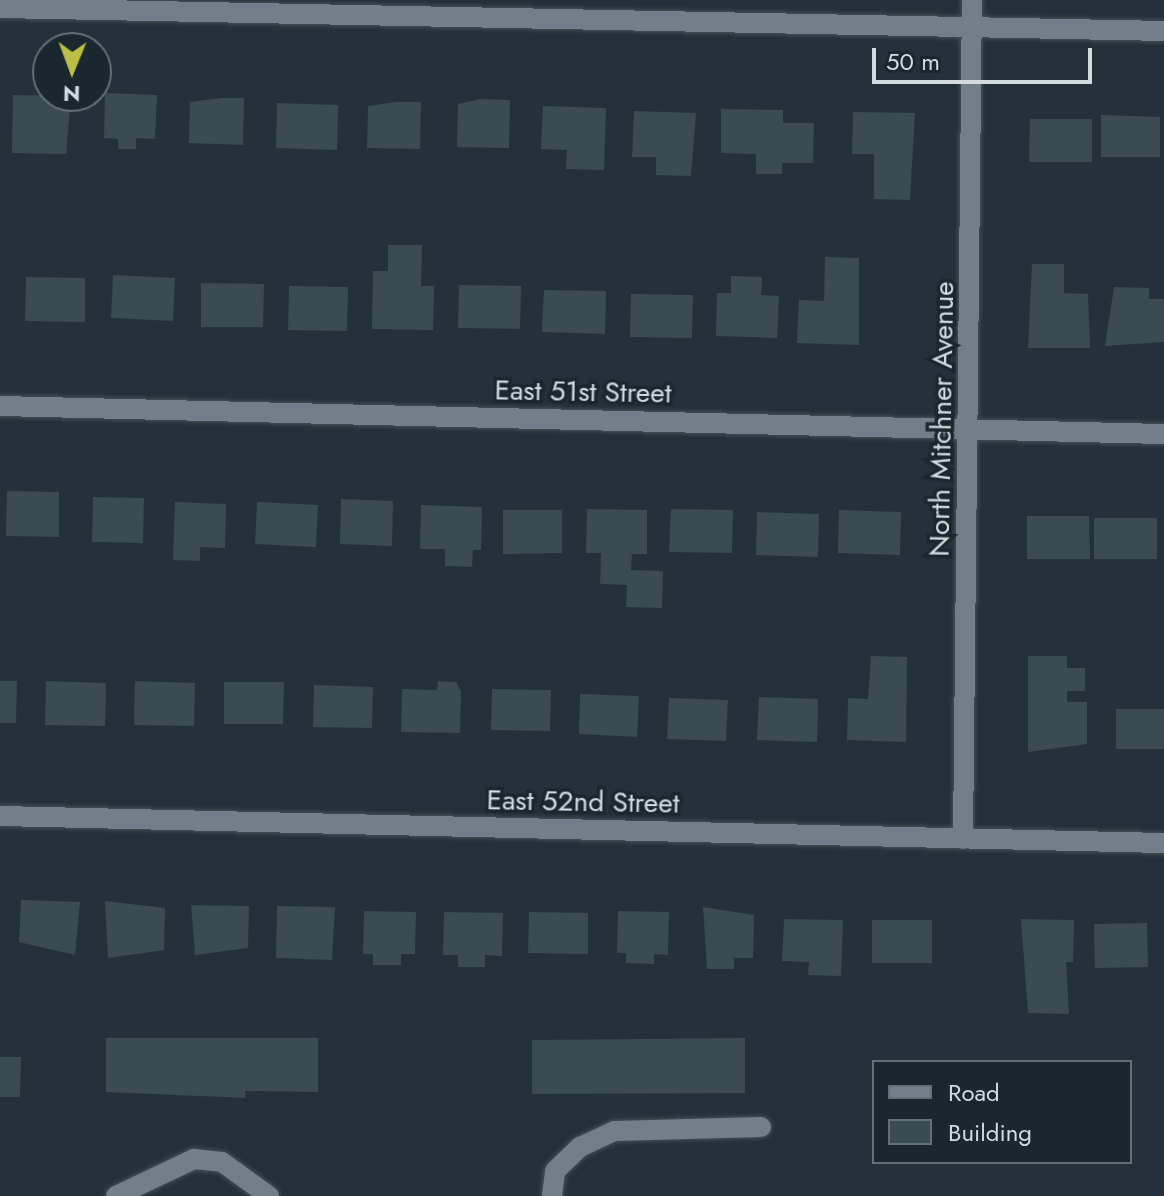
<!DOCTYPE html>
<html>
<head>
<meta charset="utf-8">
<style>
	body { margin:0 }
	#map { position:relative; width:1164px; height:1196px; overflow:hidden; background:#24313a; font-family:Jost,sans-serif }
	div>[style] { position:absolute }
	.building>* { inset:0; background:#3a4c50 }
	.roads { filter:drop-shadow(0 0 2px #434f56) drop-shadow(0 0 2px #434f56) }
	.minor>* { height:20px; margin:-10px; padding:0 10px; transform-origin:10px; border-radius:10px; background:#707f89 }
	span { translate:-50% -50%; white-space:nowrap; text-align:center; line-height:1.15; -webkit-text-stroke:7px #1a272f; paint-order:stroke }
	.street-label { font-size:28px; color:#d2dbe0 }
	.legend { position:absolute; left:872px; top:1060px; width:260px; height:104px; box-sizing:border-box; background:#1a272f; border:2px solid #646f76; margin:0; padding:10px 14px; list-style:none; font-size:24px; color:#d2dbe0 }
	.legend li { display:flex; align-items:center; gap:16px; height:40px }
	.legend b { width:40px; border:2px solid #646f76 }
	.north { position:absolute; left:32px; top:32px; width:80px; height:80px; box-sizing:border-box; background:#1a272f; border:2px solid #646f76; border-radius:50%; rotate:181deg; font-size:22px; font-weight:700; line-height:32px; text-align:center; color:#d2dbe0 }
	.north::after { content:''; display:block; margin:auto; width:28px; height:36px; background:#bcbf44; clip-path:polygon(50% 0,100% 100%,50% 72%,0 100%) }
	.scale { position:absolute; left:872px; top:48px; width:220px; height:36px; box-sizing:border-box; border:4px solid #d2dbe0; border-top:0; padding-left:10px; font-size:24px; line-height:28px; white-space:nowrap; color:#d2dbe0; -webkit-text-stroke:6px #1a272f; paint-order:stroke }
</style>
</head>
<body>
<div id="map">
	<div class="building">
		<i style="clip-path:polygon(105px 93px,157px 95px,155px 139px,136px 138px,136px 149px,118px 149px,118px 139px,104px 138px)"></i>
		<i style="clip-path:polygon(13px 95px,71px 96px,66px 154px,12px 153px)"></i>
		<i style="clip-path:polygon(221px 98px,244px 98px,243px 145px,189px 143px,190px 102px)"></i>
		<i style="clip-path:polygon(480px 99px,510px 100px,509px 148px,457px 147px,458px 104px)"></i>
		<i style="clip-path:polygon(396px 102px,421px 102px,420px 149px,367px 148px,368px 106px)"></i>
		<i style="clip-path:polygon(277px 103px,338px 105px,337px 150px,276px 148px)"></i>
		<i style="clip-path:polygon(543px 106px,606px 108px,604px 170px,566px 169px,567px 150px,541px 149px)"></i>
		<i style="clip-path:polygon(721px 109px,783px 110px,783px 123px,814px 123px,813px 163px,782px 163px,782px 174px,756px 174px,756px 154px,721px 153px)"></i>
		<i style="clip-path:polygon(634px 111px,696px 113px,691px 176px,656px 175px,656px 157px,632px 157px)"></i>
		<i style="clip-path:polygon(853px 112px,915px 113px,910px 200px,874px 199px,874px 154px,852px 154px)"></i>
		<i style="clip-path:polygon(1101px 115px,1160px 117px,1160px 157px,1101px 157px)"></i>
		<i style="clip-path:polygon(1030px 119px,1092px 119px,1092px 162px,1029px 162px)"></i>
		<i style="clip-path:polygon(388px 245px,422px 245px,421px 286px,434px 286px,433px 330px,372px 329px,373px 271px,388px 271px)"></i>
		<i style="clip-path:polygon(825px 257px,859px 258px,859px 345px,797px 343px,799px 300px,824px 301px)"></i>
		<i style="clip-path:polygon(1032px 264px,1064px 264px,1064px 293px,1088px 294px,1090px 348px,1028px 348px)"></i>
		<i style="clip-path:polygon(113px 275px,175px 278px,173px 321px,111px 318px)"></i>
		<i style="clip-path:polygon(731px 276px,762px 277px,761px 295px,779px 296px,777px 338px,716px 336px,717px 293px,731px 293px)"></i>
		<i style="clip-path:polygon(26px 277px,85px 278px,85px 322px,25px 321px)"></i>
		<i style="clip-path:polygon(201px 283px,264px 284px,263px 327px,201px 327px)"></i>
		<i style="clip-path:polygon(459px 285px,521px 286px,520px 329px,458px 328px)"></i>
		<i style="clip-path:polygon(289px 286px,348px 287px,347px 331px,288px 330px)"></i>
		<i style="clip-path:polygon(1114px 287px,1149px 288px,1149px 299px,1164px 299px,1164px 342px,1105px 346px)"></i>
		<i style="clip-path:polygon(544px 290px,606px 291px,605px 334px,542px 332px)"></i>
		<i style="clip-path:polygon(631px 294px,693px 295px,692px 338px,630px 337px)"></i>
		<i style="clip-path:polygon(7px 491px,59px 492px,59px 537px,6px 536px)"></i>
		<i style="clip-path:polygon(93px 497px,144px 498px,143px 543px,92px 542px)"></i>
		<i style="clip-path:polygon(341px 499px,393px 501px,392px 546px,340px 544px)"></i>
		<i style="clip-path:polygon(175px 502px,226px 504px,225px 548px,200px 547px,200px 561px,173px 560px)"></i>
		<i style="clip-path:polygon(257px 502px,318px 505px,316px 547px,255px 544px)"></i>
		<i style="clip-path:polygon(421px 505px,482px 507px,481px 550px,473px 550px,472px 567px,445px 566px,445px 549px,420px 549px)"></i>
		<i style="clip-path:polygon(587px 509px,647px 510px,647px 554px,632px 554px,631px 570px,663px 571px,662px 608px,626px 607px,627px 585px,600px 584px,601px 553px,586px 553px)"></i>
		<i style="clip-path:polygon(671px 509px,733px 510px,732px 553px,669px 552px)"></i>
		<i style="clip-path:polygon(503px 510px,562px 510px,562px 553px,503px 554px)"></i>
		<i style="clip-path:polygon(839px 510px,901px 512px,900px 555px,838px 553px)"></i>
		<i style="clip-path:polygon(757px 512px,819px 514px,818px 557px,756px 555px)"></i>
		<i style="clip-path:polygon(1027px 516px,1089px 516px,1090px 559px,1027px 559px)"></i>
		<i style="clip-path:polygon(1094px 518px,1157px 518px,1157px 559px,1094px 559px)"></i>
		<i style="clip-path:polygon(871px 656px,907px 657px,906px 742px,847px 740px,848px 698px,868px 699px)"></i>
		<i style="clip-path:polygon(1028px 656px,1067px 656px,1067px 668px,1085px 668px,1085px 691px,1067px 691px,1067px 702px,1087px 702px,1087px 744px,1028px 752px)"></i>
		<i style="clip-path:polygon(0 681px,17px 681px,16px 723px,0 723px)"></i>
		<i style="clip-path:polygon(46px 681px,106px 683px,105px 726px,45px 725px)"></i>
		<i style="clip-path:polygon(135px 681px,195px 683px,194px 726px,134px 725px)"></i>
		<i style="clip-path:polygon(438px 681px,456px 682px,461px 691px,460px 733px,401px 732px,402px 689px,437px 690px)"></i>
		<i style="clip-path:polygon(224px 682px,284px 682px,283px 724px,224px 724px)"></i>
		<i style="clip-path:polygon(314px 685px,373px 687px,372px 728px,313px 727px)"></i>
		<i style="clip-path:polygon(492px 689px,551px 690px,550px 731px,491px 730px)"></i>
		<i style="clip-path:polygon(580px 694px,639px 696px,637px 737px,579px 734px)"></i>
		<i style="clip-path:polygon(759px 697px,818px 699px,817px 742px,757px 740px)"></i>
		<i style="clip-path:polygon(669px 698px,728px 700px,726px 741px,667px 739px)"></i>
		<i style="clip-path:polygon(1116px 709px,1164px 709px,1164px 749px,1116px 749px)"></i>
		<i style="clip-path:polygon(21px 900px,80px 902px,75px 955px,19px 942px)"></i>
		<i style="clip-path:polygon(105px 901px,165px 908px,164px 950px,108px 958px)"></i>
		<i style="clip-path:polygon(191px 905px,249px 906px,248px 948px,195px 955px)"></i>
		<i style="clip-path:polygon(277px 906px,335px 907px,332px 960px,276px 958px)"></i>
		<i style="clip-path:polygon(703px 907px,754px 915px,753px 958px,734px 958px,734px 969px,707px 969px)"></i>
		<i style="clip-path:polygon(364px 911px,416px 912px,415px 954px,401px 954px,401px 965px,373px 965px,373px 954px,363px 954px)"></i>
		<i style="clip-path:polygon(618px 911px,669px 912px,668px 955px,654px 954px,654px 964px,626px 963px,626px 953px,617px 953px)"></i>
		<i style="clip-path:polygon(444px 912px,503px 913px,502px 956px,485px 955px,485px 967px,458px 967px,458px 955px,443px 955px)"></i>
		<i style="clip-path:polygon(529px 912px,588px 913px,588px 954px,528px 953px)"></i>
		<i style="clip-path:polygon(784px 919px,843px 920px,841px 976px,808px 975px,809px 962px,782px 961px)"></i>
		<i style="clip-path:polygon(1021px 919px,1074px 920px,1073px 962px,1066px 962px,1069px 1014px,1028px 1013px)"></i>
		<i style="clip-path:polygon(872px 920px,932px 920px,932px 963px,872px 963px)"></i>
		<i style="clip-path:polygon(1147px 923px,1148px 967px,1095px 968px,1094px 924px)"></i>
		<i style="clip-path:polygon(106px 1038px,318px 1038px,318px 1092px,245px 1091px,246px 1098px,106px 1092px)"></i>
		<i style="clip-path:polygon(745px 1038px,745px 1093px,532px 1094px,532px 1040px)"></i>
		<i style="clip-path:polygon(0 1057px,21px 1057px,20px 1097px,0 1097px)"></i>
	</div>
	<div class="roads">
		<div class="minor">
			<i style="left:0;top:8px;width:1164px;rotate:1.13deg"></i>
			<i style="left:0;top:406px;width:1164px;rotate:1.38deg"></i>
			<i style="left:0;top:816px;width:1164px;rotate:1.33deg"></i>
			<i style="left:963px;top:839px;width:839px;rotate:-89.39deg"></i>
			<i style="left:116px;top:1196px;width:86px;rotate:-25.4deg"></i>
			<i style="left:194px;top:1159px;width:28px;rotate:6deg"></i>
			<i style="left:222px;top:1162px;width:58px;rotate:35.9deg"></i>
			<i style="left:552px;top:1196px;width:25px;rotate:-83deg"></i>
			<i style="left:555px;top:1171px;width:35px;rotate:-44deg"></i>
			<i style="left:580px;top:1147px;width:38px;rotate:-25deg"></i>
			<i style="left:615px;top:1131px;width:146px;rotate:-1.6deg"></i>
		</div>
	</div>
	<div class="street-label">
		<span style="left:583px;top:392px;rotate:1deg">East 51st Street</span>
		<span style="left:942px;top:419px;rotate:-89deg">North Mitchner Avenue</span>
		<span style="left:583px;top:802px;rotate:1deg">East 52nd Street</span>
	</div>
	<ul class="legend">
	<li><b style="height:10px;background:#707f89"></b>Road</li>
	<li><b style="height:22px;background:#3a4c50"></b>Building</li>
	</ul>
	<div class="north">N</div>
	<div class="scale">50 m</div>
</div>
</body>
</html>
